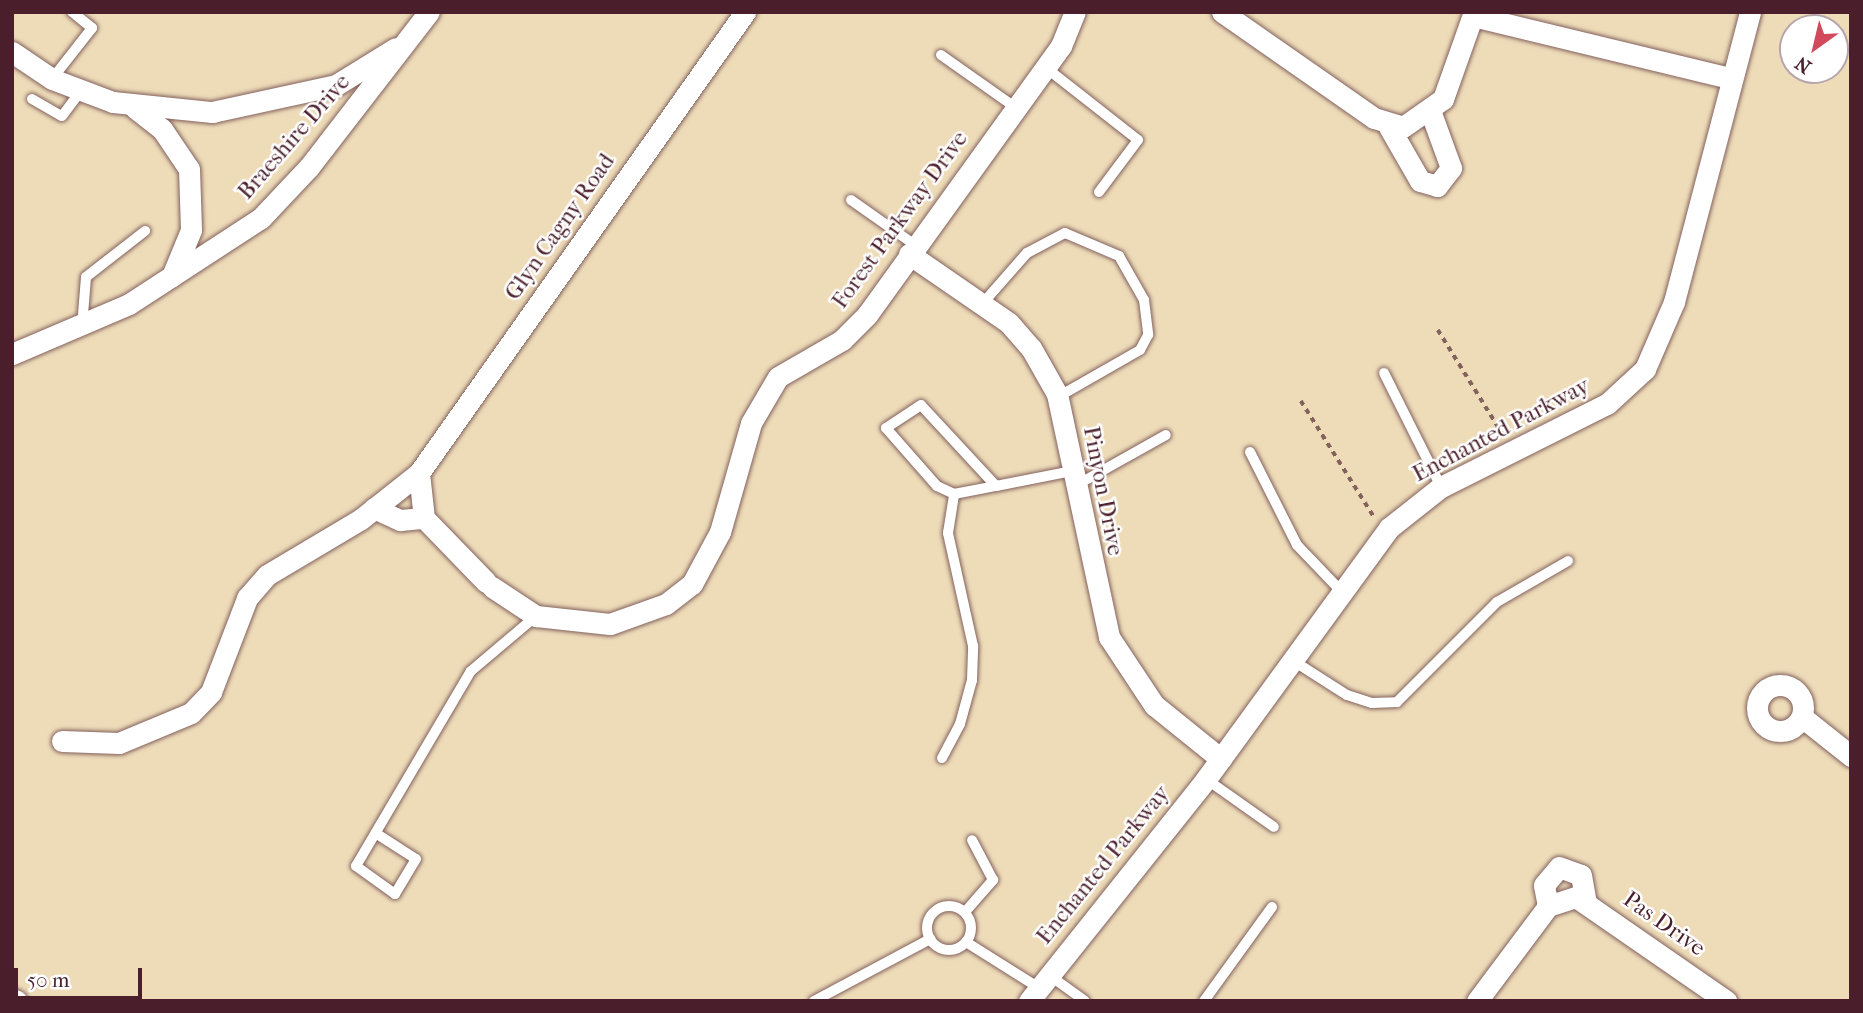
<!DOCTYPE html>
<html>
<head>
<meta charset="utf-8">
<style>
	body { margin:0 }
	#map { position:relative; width:1863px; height:1013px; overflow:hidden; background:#eedcb9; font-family:"IM FELL French Canon",serif }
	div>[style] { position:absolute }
	.path>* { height:3.5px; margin-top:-1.75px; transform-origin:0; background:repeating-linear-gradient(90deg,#83615d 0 5px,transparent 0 10px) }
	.roads { filter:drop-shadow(0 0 2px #83615d) drop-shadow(0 0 2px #83615d) }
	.service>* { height:10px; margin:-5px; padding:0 5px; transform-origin:5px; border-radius:5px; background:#fff }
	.service>.ring { margin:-5px; padding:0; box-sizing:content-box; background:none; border:10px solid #fff; border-radius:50% }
	.minor>* { height:21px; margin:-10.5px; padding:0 10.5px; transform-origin:10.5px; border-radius:10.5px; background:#fff }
	.minor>.ring { margin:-10.5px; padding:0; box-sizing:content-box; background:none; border:21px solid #fff; border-radius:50% }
	span { translate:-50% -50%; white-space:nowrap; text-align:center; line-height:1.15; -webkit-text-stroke:5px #fff; paint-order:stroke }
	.street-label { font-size:23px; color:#4a1f2b }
	.frame { position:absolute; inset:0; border:14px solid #4a1f2b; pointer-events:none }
	.north { position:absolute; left:1779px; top:14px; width:70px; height:70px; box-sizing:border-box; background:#fff; border:2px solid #b7a5aa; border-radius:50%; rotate:214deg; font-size:19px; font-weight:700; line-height:28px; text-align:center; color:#4a1f2b }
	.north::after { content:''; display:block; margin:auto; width:24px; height:32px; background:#d1495b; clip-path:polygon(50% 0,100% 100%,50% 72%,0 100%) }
	.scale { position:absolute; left:14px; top:968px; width:128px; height:32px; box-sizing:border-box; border:4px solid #4a1f2b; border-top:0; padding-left:9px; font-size:21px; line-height:24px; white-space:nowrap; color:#4a1f2b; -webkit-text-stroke:5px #fff; paint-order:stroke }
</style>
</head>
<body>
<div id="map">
	<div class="path">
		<i style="left:1438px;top:330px;width:123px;rotate:58.2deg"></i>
		<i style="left:1301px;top:401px;width:137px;rotate:57.8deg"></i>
	</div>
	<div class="roads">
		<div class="service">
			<i style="left:941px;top:55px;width:92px;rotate:35.2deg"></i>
			<i style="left:1045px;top:67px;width:118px;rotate:38.1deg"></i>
			<i style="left:1138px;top:140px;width:65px;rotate:126.9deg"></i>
			<i style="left:52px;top:79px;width:65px;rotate:-51.9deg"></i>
			<i style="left:92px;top:28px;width:26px;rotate:-141deg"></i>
			<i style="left:32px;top:99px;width:34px;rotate:30deg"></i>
			<i style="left:62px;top:116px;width:31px;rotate:-53deg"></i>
			<i style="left:851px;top:200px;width:78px;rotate:35.1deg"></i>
			<i style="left:983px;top:303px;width:67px;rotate:-48.7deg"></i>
			<i style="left:1027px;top:253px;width:43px;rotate:-27.8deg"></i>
			<i style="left:1065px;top:233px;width:59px;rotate:23.1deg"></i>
			<i style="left:1119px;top:256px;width:51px;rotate:60.4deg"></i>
			<i style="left:1144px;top:300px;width:35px;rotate:83deg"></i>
			<i style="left:1148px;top:335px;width:17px;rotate:118deg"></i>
			<i style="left:1140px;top:350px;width:95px;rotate:150.2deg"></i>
			<i style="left:82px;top:327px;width:50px;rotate:-85.4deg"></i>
			<i style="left:86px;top:277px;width:75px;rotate:-37.9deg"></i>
			<i style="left:1384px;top:373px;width:127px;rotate:63.4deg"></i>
			<i style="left:1250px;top:452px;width:104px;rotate:63.2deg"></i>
			<i style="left:1297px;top:545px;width:62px;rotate:46.3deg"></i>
			<i style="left:996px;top:486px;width:110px;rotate:-132.8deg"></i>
			<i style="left:921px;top:405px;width:42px;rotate:146.7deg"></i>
			<i style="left:886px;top:428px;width:77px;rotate:48.7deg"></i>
			<i style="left:937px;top:486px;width:19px;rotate:25deg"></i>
			<i style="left:954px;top:494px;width:43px;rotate:-10.8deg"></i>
			<i style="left:996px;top:486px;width:77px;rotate:-11.2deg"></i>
			<i style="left:1075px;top:486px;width:104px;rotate:-29.3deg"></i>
			<i style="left:1292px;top:660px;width:65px;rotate:32.5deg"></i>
			<i style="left:1347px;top:695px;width:26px;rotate:18deg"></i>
			<i style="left:1372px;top:703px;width:25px;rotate:-2deg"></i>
			<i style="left:1397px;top:702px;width:141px;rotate:-45deg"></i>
			<i style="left:1497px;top:602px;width:82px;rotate:-30deg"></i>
			<i style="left:942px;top:758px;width:38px;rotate:-62deg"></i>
			<i style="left:960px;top:724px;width:46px;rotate:-74.7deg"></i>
			<i style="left:972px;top:680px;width:34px;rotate:-88deg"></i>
			<i style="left:973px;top:646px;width:116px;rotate:-102.5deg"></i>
			<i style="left:948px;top:533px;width:39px;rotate:-81deg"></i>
			<i style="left:1206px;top:779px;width:83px;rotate:35.2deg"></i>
			<i style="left:377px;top:834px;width:46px;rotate:32.7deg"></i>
			<i style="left:416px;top:859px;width:41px;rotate:121deg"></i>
			<i style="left:395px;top:894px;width:48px;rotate:-144.3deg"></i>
			<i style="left:356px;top:866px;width:226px;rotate:-59.5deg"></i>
			<i style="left:471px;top:671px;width:85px;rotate:-40.2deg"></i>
			<i class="ring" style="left:927px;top:906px;width:34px;height:34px"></i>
			<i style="left:965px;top:912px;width:43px;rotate:-48.8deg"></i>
			<i style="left:993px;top:880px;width:45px;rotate:-117.7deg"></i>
			<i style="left:966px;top:942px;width:86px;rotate:32.2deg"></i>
			<i style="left:1049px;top:975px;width:44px;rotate:35.8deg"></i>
			<i style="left:814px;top:1001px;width:132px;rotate:-28.1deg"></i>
			<i style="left:1204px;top:1001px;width:116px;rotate:-54.1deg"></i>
		</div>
		<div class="minor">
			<i style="left:1222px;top:12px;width:185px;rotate:34.9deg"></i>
			<i style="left:1374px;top:118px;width:30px;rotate:17deg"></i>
			<i style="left:1403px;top:127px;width:49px;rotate:-35deg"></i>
			<i style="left:1443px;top:99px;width:92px;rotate:-70.4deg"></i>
			<i style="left:1473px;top:16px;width:263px;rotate:13.6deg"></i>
			<i style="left:12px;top:52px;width:48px;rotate:34deg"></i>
			<i style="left:52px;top:79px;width:65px;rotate:20.7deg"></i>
			<i style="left:113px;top:102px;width:100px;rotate:5.8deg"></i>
			<i style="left:212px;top:112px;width:127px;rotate:-12.3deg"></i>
			<i style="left:336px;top:85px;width:70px;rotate:-31.7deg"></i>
			<i style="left:135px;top:108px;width:34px;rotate:38deg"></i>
			<i style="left:162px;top:129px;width:48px;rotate:56deg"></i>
			<i style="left:189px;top:169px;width:61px;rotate:88.1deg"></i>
			<i style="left:191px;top:230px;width:50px;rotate:112.4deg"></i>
			<i style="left:1389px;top:127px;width:62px;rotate:60.1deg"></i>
			<i style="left:1420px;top:181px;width:18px;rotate:16deg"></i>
			<i style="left:1437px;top:186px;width:23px;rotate:-52deg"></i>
			<i style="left:1451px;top:168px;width:59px;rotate:-110deg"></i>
			<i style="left:909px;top:254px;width:121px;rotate:34.6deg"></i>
			<i style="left:1009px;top:323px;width:33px;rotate:49deg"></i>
			<i style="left:1031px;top:348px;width:53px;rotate:60.5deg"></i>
			<i style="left:1057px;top:394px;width:249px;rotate:77.9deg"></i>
			<i style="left:1109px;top:637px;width:82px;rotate:56.5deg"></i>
			<i style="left:1154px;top:705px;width:86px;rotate:38.9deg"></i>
			<i style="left:12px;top:354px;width:127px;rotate:-23.1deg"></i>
			<i style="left:129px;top:304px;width:158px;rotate:-33.1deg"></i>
			<i style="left:261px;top:218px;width:70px;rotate:-46.7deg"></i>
			<i style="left:309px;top:167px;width:196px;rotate:-52.3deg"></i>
			<i style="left:419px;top:473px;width:45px;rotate:83.7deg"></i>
			<i style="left:424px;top:518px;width:89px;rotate:45.9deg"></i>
			<i style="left:374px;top:508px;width:29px;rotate:25deg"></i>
			<i style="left:400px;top:520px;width:24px;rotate:-5deg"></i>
			<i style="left:492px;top:587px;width:53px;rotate:33.4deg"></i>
			<i style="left:536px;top:616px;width:74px;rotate:6.2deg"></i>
			<i style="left:610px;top:624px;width:59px;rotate:-19.7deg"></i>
			<i style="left:666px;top:604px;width:33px;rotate:-38deg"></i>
			<i style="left:692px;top:584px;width:59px;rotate:-61.7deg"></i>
			<i style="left:720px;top:532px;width:113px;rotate:-74.1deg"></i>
			<i style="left:751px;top:423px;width:53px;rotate:-59.6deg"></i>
			<i style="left:778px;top:377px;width:74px;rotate:-30deg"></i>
			<i style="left:842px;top:340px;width:35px;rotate:-45deg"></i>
			<i style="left:867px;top:315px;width:332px;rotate:-54.2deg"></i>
			<i style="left:1061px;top:46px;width:37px;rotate:-68deg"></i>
			<i class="ring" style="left:1757px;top:685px;width:25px;height:25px"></i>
			<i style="left:1802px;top:717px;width:63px;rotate:38.5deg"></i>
			<i style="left:62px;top:741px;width:57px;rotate:2deg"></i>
			<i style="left:119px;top:743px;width:78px;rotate:-22.6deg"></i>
			<i style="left:191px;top:713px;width:29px;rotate:-46deg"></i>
			<i style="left:211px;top:692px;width:101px;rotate:-69deg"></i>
			<i style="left:247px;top:598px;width:30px;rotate:-49deg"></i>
			<i style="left:267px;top:575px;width:109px;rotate:-30.8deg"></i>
			<i style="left:361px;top:519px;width:74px;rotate:-38.4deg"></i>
			<i style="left:419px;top:473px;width:565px;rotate:-54.73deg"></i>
			<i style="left:1548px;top:906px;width:21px;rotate:-101deg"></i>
			<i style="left:1544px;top:885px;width:23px;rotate:-50deg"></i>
			<i style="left:1559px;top:867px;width:23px;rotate:20deg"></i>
			<i style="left:1581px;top:875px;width:27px;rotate:80deg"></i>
			<i style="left:12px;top:999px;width:5px;rotate:22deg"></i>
			<i style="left:1029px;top:1001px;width:284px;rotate:-51.4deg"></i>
			<i style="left:1206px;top:779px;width:311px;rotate:-53.9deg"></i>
			<i style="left:1389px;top:528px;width:66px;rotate:-38.3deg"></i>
			<i style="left:1441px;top:487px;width:186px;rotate:-26.6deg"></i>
			<i style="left:1607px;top:404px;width:52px;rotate:-42.6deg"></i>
			<i style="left:1645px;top:369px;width:73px;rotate:-66.6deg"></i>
			<i style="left:1674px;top:302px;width:300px;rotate:-75.3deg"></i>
			<i style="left:1477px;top:1001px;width:119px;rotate:-53.2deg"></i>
			<i style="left:1548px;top:906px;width:29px;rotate:-18deg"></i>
			<i style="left:1576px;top:897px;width:183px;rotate:34.7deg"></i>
		</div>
	</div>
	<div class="street-label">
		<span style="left:294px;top:137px;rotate:-49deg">Braeshire Drive</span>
		<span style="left:900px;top:220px;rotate:-54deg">Forest Parkway Drive</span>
		<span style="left:560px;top:227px;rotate:-55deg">Glyn Cagny Road</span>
		<span style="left:1501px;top:430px;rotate:-28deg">Enchanted Parkway</span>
		<span style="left:1103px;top:491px;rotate:79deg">Pinyon Drive</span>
		<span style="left:1103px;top:865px;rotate:-51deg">Enchanted Parkway</span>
		<span style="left:1664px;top:924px;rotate:35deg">Pas Drive</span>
	</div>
	<div class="frame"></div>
	<div class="north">N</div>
	<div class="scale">50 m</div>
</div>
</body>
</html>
